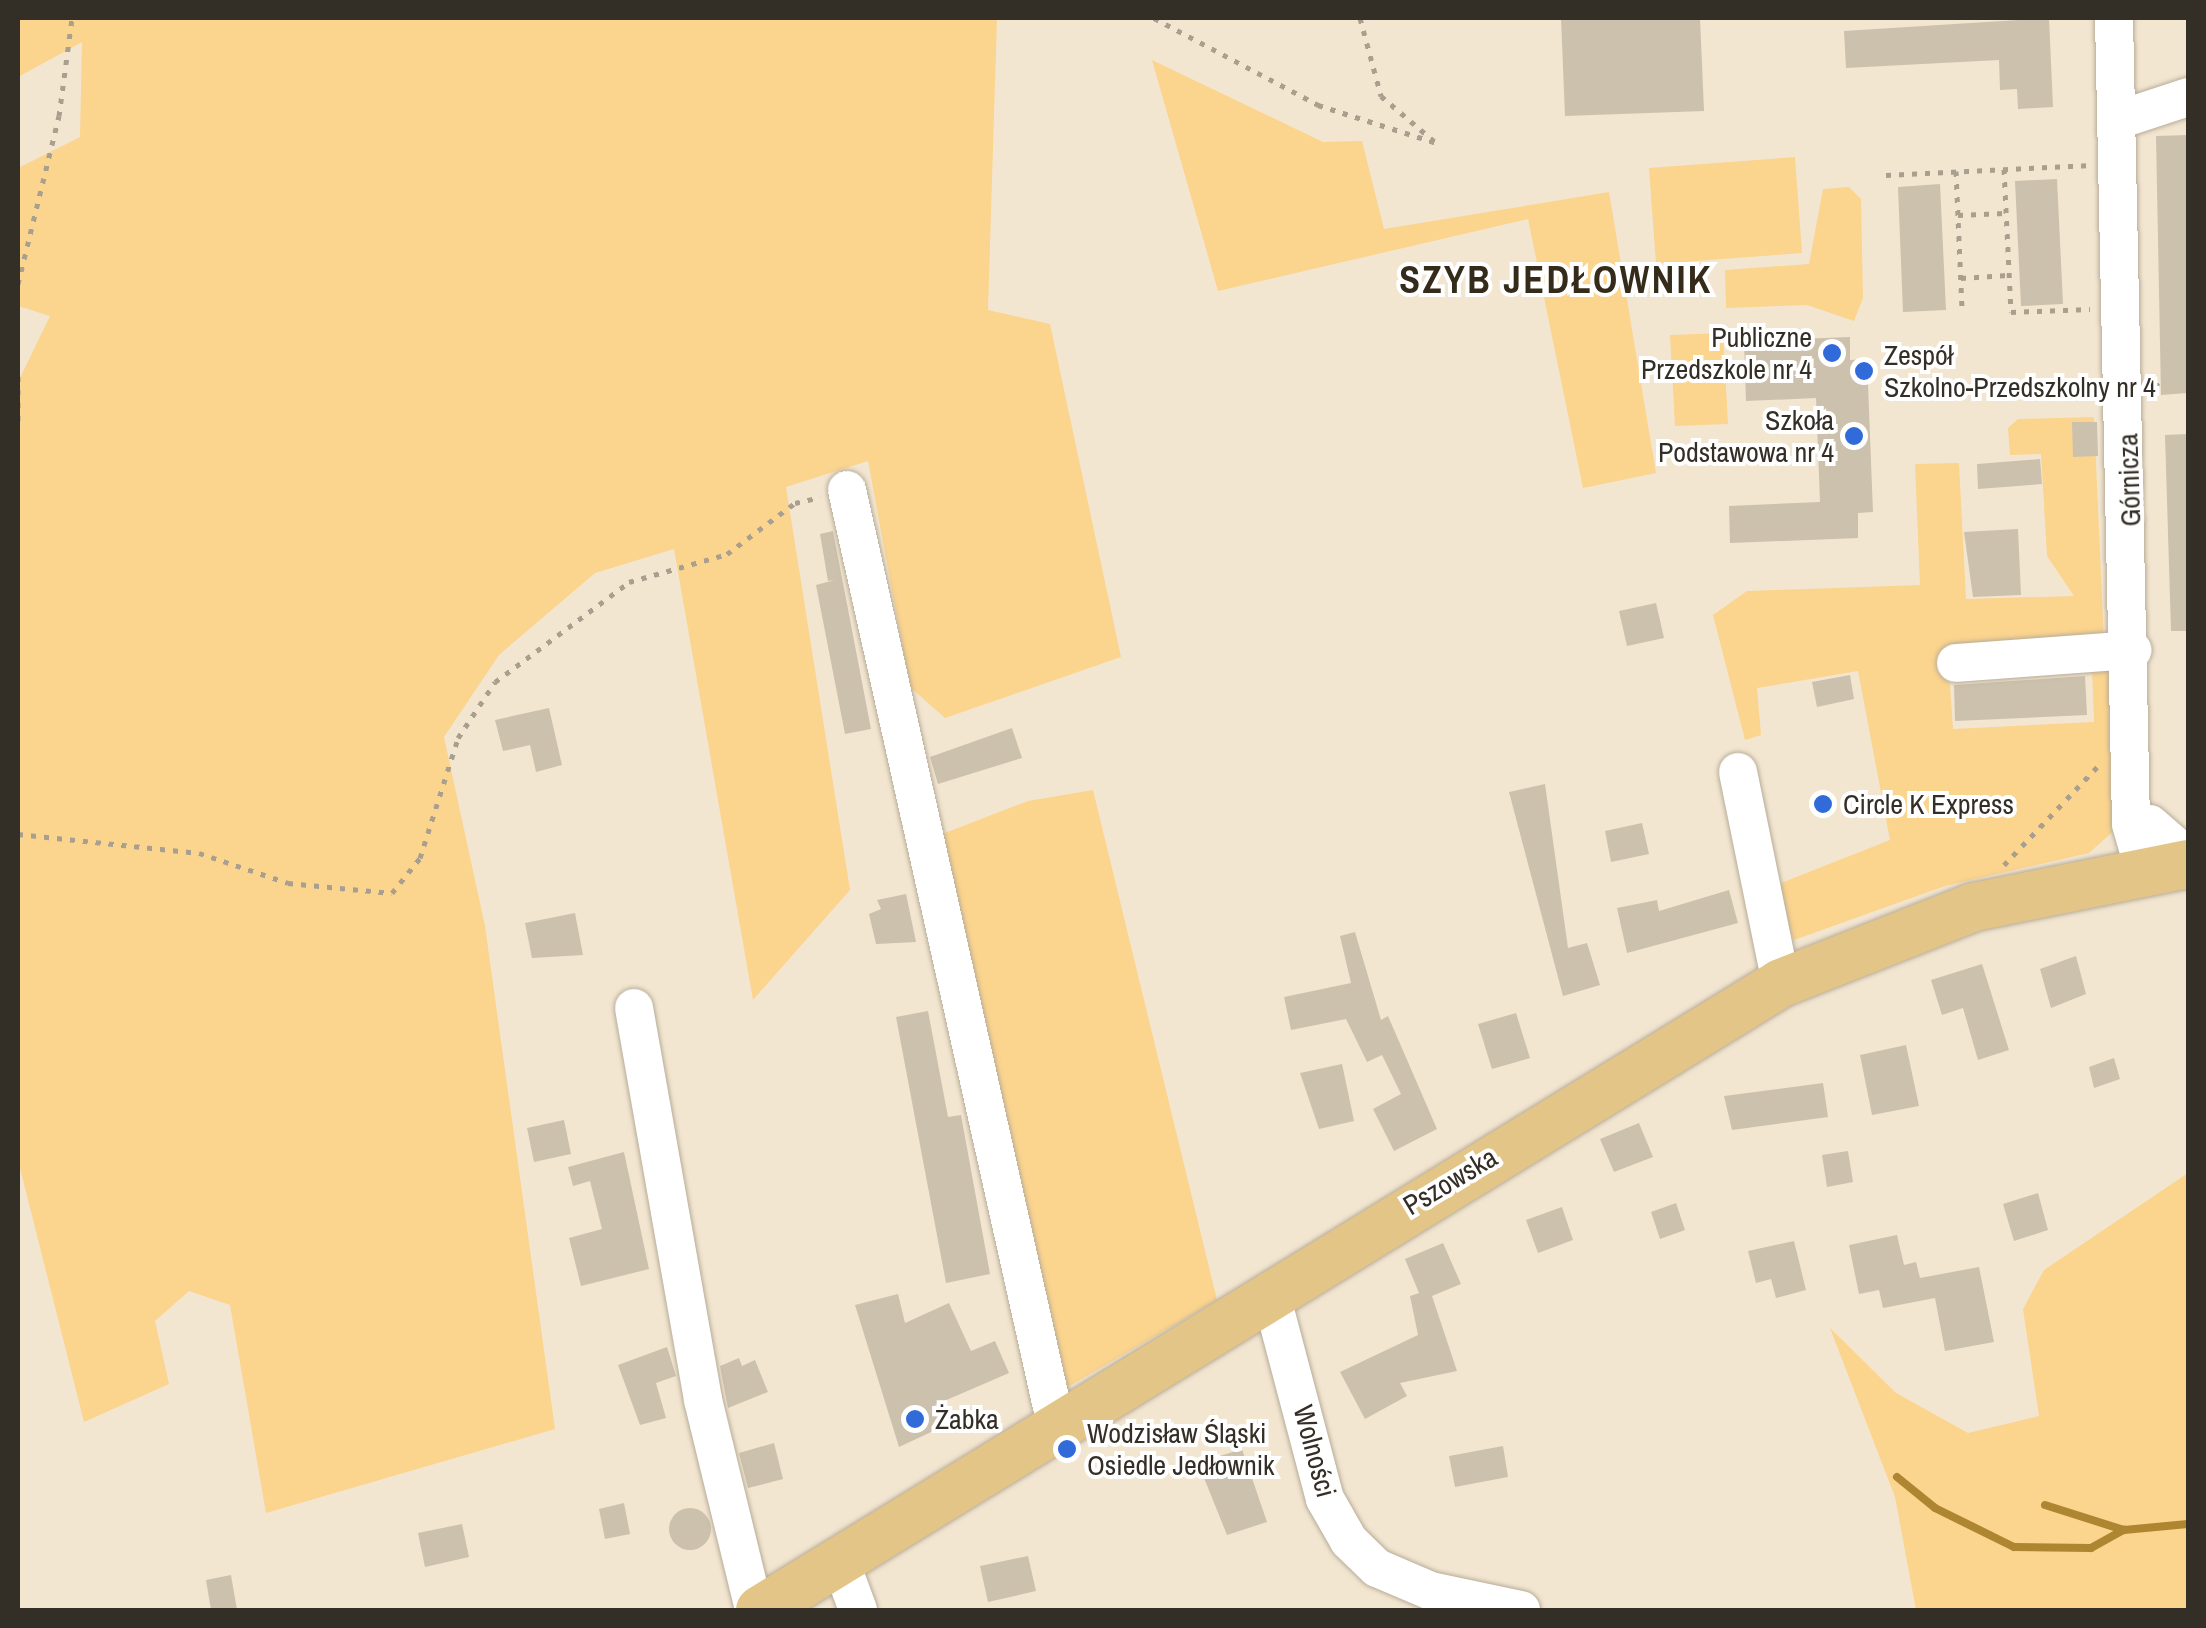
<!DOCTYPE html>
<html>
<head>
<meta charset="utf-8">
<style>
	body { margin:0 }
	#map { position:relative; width:2206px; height:1628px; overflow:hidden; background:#f3e6d1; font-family:"Archivo Narrow",sans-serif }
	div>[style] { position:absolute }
	.green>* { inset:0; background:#fbd48e }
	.stream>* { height:8px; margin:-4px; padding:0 4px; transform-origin:4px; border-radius:4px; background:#ae8530 }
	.building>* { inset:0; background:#ccc1ac }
	.round { border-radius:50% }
	.path>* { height:5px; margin-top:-2.5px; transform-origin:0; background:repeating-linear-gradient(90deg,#a99f8f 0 5px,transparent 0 13px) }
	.roads { filter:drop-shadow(0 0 2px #b7ac98) drop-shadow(0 0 2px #b7ac98) }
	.minor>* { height:38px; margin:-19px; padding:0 19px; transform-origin:19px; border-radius:19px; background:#fff }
	.major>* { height:48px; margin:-24px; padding:0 24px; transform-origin:24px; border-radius:24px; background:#e3c587 }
	.dots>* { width:28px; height:28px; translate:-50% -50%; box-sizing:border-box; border:5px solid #fff; border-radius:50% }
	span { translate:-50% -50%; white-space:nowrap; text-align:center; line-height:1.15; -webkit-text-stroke:8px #fff; paint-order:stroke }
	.poi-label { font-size:28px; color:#332e26 }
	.right { translate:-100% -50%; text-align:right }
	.left { translate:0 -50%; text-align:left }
	.street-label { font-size:28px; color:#332e26 }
	.district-label { font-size:38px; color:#352b1b; font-weight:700; letter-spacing:2.5px }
	.frame { position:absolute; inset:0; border:20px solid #332e26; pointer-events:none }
</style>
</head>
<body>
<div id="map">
	<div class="green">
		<i style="clip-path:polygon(18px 18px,997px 18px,988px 310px,1050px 324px,1121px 657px,945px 718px,910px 687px,868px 461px,786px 487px,850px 890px,753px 1000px,674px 549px,595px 573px,499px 655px,444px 737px,485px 926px,555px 1429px,266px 1513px,230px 1305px,189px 1291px,155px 1321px,169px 1384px,84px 1422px,18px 1160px,18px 382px,50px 316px,18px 306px,18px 168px,80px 137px,82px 42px,18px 77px)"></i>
		<i style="clip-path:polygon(1152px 60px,1323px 142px,1362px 141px,1384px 229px,1609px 192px,1656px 473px,1583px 488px,1528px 219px,1218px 291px)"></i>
		<i style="clip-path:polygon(1795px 157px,1802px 253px,1656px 264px,1649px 168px)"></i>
		<i style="clip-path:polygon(1849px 187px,1861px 199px,1863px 298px,1854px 321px,1807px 305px,1726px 308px,1725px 270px,1809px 264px,1823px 189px)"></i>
		<i style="clip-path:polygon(1723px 333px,1728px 424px,1675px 426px,1670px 335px)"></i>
		<i style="clip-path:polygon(2094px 417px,2104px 644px,1948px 656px,1953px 729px,2094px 722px,2092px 669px,2109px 667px,2116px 829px,2089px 853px,1945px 886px,1794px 940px,1778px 902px,1781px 883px,1890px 840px,1858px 671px,1757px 688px,1761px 735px,1745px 740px,1713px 615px,1747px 591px,1920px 585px,1915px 464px,1959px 463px,1966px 599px,2074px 596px,2047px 556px,2041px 454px,2010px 455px,2008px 428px,2018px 419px)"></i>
		<i style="clip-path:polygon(1093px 790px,1217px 1300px,1061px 1391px,936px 847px,945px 833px,1028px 801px)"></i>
		<i style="clip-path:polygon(2188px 1173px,2188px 1610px,1916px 1610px,1895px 1497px,1830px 1328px,1896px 1393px,1968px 1433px,2039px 1416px,2023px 1309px,2044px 1270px)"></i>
	</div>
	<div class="stream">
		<i style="left:1897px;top:1477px;width:49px;rotate:39.2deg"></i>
		<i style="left:1935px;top:1508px;width:88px;rotate:26.3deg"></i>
		<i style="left:2014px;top:1547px;width:77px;rotate:0.7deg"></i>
		<i style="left:2091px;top:1548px;width:38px;rotate:-29deg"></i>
		<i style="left:2045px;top:1505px;width:83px;rotate:17.6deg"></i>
		<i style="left:2124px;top:1530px;width:64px;rotate:-5.4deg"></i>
	</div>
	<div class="building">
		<i style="clip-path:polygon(1561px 18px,1700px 18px,1704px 111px,1565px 116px)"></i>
		<i style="clip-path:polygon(2049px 18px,2053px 107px,2018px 109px,2017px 89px,2000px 90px,1999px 60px,1846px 68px,1844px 31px)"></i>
		<i style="clip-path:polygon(2188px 135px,2188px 393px,2161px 395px,2156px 136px)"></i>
		<i style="clip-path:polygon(2057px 179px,2063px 304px,2021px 306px,2015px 181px)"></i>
		<i style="clip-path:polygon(1940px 184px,1946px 310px,1903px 312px,1898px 187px)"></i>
		<i style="clip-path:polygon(1850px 337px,1850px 360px,1867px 359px,1873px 512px,1858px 513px,1858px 538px,1730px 543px,1729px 506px,1820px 502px,1816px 398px,1746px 401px,1744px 341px)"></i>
		<i style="clip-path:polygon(2072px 422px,2097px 422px,2098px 456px,2073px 457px)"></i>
		<i style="clip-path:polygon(2188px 434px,2188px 631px,2171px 631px,2165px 435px)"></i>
		<i style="clip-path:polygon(2040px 459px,2042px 484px,1978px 489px,1977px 464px)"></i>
		<i style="clip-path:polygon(2018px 529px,2021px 595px,1973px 597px,1964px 532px)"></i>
		<i style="clip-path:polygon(833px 531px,871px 729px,845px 734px,816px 585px,835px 580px,828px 581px,820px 534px)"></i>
		<i style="clip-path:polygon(1656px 603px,1664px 638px,1627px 646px,1619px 611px)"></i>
		<i style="clip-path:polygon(1850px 675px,1854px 699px,1817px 707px,1812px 682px)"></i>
		<i style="clip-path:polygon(2085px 676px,2087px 715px,1955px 721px,1954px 685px)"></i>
		<i style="clip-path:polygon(549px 708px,562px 765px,536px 772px,530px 745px,503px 751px,495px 720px)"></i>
		<i style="clip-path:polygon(1012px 728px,1022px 758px,938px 784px,930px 757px)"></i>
		<i style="clip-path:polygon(1545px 784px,1568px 948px,1587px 943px,1600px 985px,1563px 996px,1509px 792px)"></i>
		<i style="clip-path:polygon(1642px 823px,1649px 854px,1611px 862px,1605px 831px)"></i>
		<i style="clip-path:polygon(1729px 890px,1738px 923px,1627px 953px,1617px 908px,1657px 900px,1659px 911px)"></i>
		<i style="clip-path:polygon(906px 894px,916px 942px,876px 944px,869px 914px,881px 909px,877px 900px)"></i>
		<i style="clip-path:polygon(575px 913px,583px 955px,532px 958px,525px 923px)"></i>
		<i style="clip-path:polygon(1355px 932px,1381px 1020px,1388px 1016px,1437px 1129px,1394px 1151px,1373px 1109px,1401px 1094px,1382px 1055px,1367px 1062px,1346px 1019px,1291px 1030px,1284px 997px,1351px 983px,1340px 936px)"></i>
		<i style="clip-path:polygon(2076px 956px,2086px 994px,2051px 1008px,2040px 969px)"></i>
		<i style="clip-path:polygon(1982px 964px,2009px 1050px,1978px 1060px,1963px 1008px,1942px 1015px,1931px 980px)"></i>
		<i style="clip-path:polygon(928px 1011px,948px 1117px,961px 1115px,990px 1274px,946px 1283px,896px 1017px)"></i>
		<i style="clip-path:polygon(1516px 1013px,1530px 1058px,1492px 1069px,1478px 1024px)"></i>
		<i style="clip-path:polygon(1906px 1045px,1919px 1106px,1872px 1115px,1860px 1055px)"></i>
		<i style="clip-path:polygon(2114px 1058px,2120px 1079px,2094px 1088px,2089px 1067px)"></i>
		<i style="clip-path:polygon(1342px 1064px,1354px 1121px,1319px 1129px,1300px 1073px)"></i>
		<i style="clip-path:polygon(1823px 1083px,1828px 1117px,1732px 1130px,1724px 1096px)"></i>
		<i style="clip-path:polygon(564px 1120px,571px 1154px,534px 1162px,527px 1128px)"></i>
		<i style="clip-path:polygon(1639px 1123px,1653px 1157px,1614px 1172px,1600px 1139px)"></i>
		<i style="clip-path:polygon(1848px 1151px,1853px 1182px,1827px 1187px,1822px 1155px)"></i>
		<i style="clip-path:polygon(624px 1152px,649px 1269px,581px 1286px,569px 1238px,602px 1229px,590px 1181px,573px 1186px,568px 1167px)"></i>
		<i style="clip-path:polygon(2038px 1193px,2048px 1230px,2014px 1241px,2003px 1204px)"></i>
		<i style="clip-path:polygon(1676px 1203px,1685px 1230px,1660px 1239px,1651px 1212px)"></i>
		<i style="clip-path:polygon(1562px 1207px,1573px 1240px,1538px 1253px,1526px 1220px)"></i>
		<i style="clip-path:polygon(1897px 1235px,1904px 1265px,1916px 1262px,1920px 1278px,1979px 1267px,1994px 1342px,1945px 1351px,1935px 1298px,1883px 1308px,1879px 1290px,1859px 1294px,1849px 1245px)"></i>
		<i style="clip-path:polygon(1794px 1241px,1806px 1290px,1776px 1298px,1771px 1279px,1756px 1283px,1748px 1251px)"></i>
		<i style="clip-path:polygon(1443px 1243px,1461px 1284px,1432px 1296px,1457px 1371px,1400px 1383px,1407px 1396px,1365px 1419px,1340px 1372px,1418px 1335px,1410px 1296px,1419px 1293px,1405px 1259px)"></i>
		<i style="clip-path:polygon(898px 1294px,905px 1323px,949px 1303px,971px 1351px,995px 1341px,1009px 1373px,935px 1405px,944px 1426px,899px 1447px,855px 1305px)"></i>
		<i style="clip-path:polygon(667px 1347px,676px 1376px,656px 1383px,666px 1418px,640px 1425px,618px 1365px)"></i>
		<i style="clip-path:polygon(739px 1358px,742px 1366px,755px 1360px,768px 1392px,728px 1408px,720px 1366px)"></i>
		<i style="clip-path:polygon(774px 1443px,783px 1479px,748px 1488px,739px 1453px)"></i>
		<i style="clip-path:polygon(1503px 1446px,1508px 1477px,1455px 1487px,1449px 1456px)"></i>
		<i style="clip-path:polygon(1242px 1449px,1267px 1522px,1227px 1535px,1198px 1463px)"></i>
		<i style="clip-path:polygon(624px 1503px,630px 1534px,605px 1539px,599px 1509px)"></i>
		<i class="round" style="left:669px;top:1508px;width:42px;height:42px"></i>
		<i style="clip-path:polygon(462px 1524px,469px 1557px,425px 1567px,418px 1533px)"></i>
		<i style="clip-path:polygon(1028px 1556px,1036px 1591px,988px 1602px,980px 1566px)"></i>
		<i style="clip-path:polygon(231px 1575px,237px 1610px,211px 1610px,206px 1580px)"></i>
	</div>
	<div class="path">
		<i style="left:1154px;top:18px;width:186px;rotate:27.9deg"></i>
		<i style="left:1318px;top:105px;width:125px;rotate:17.7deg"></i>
		<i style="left:1360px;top:18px;width:81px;rotate:74.9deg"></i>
		<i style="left:1381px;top:96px;width:71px;rotate:40.4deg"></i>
		<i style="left:2004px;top:169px;width:143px;rotate:87.2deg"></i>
		<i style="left:2011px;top:312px;width:79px;rotate:-2.2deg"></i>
		<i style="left:1956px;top:171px;width:137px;rotate:87.5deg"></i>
		<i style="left:1886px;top:175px;width:202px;rotate:-2.8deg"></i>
		<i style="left:1958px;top:215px;width:47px;rotate:-2.4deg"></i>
		<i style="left:1961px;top:278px;width:47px;rotate:-3.7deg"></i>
		<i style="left:18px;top:284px;width:173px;rotate:-76.3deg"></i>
		<i style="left:59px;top:116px;width:99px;rotate:-82.4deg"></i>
		<i style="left:18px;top:376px;width:49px;rotate:90deg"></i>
		<i style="left:2151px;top:399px;width:24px;rotate:-68deg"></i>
		<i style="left:18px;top:834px;width:182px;rotate:6deg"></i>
		<i style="left:199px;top:853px;width:94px;rotate:18.6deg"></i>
		<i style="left:288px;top:883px;width:104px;rotate:5.5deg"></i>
		<i style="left:392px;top:893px;width:45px;rotate:-51.3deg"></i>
		<i style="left:420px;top:858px;width:126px;rotate:-72.4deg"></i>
		<i style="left:458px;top:738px;width:67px;rotate:-56.5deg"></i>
		<i style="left:495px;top:682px;width:167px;rotate:-36.7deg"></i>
		<i style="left:629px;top:582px;width:102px;rotate:-15.9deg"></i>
		<i style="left:727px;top:554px;width:85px;rotate:-36.9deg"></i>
		<i style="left:795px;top:503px;width:26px;rotate:-13deg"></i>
		<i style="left:2004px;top:865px;width:139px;rotate:-46.5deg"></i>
	</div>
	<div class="roads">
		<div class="minor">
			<i style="left:2114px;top:18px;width:806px;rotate:88.79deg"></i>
			<i style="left:2131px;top:824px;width:48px;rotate:74.2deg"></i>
			<i style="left:2118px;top:120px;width:74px;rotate:-18.2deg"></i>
			<i style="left:847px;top:490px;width:958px;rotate:77.4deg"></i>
			<i style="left:1956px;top:663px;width:177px;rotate:-4.2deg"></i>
			<i style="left:1738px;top:772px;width:215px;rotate:78.5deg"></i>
			<i style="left:2150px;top:824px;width:50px;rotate:41deg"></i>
			<i style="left:634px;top:1008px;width:398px;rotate:80deg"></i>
			<i style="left:703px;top:1400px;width:216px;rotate:76.3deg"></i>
			<i style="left:1270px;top:1291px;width:215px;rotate:75.2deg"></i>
			<i style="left:1325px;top:1499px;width:48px;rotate:60.3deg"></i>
			<i style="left:1349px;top:1541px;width:39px;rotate:44deg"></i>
			<i style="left:1377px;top:1568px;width:59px;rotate:23.1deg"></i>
			<i style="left:1431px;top:1591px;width:92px;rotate:11.9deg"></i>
			<i style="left:840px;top:1561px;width:52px;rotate:69.8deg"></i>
		</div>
		<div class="major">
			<i style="left:760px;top:1610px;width:1198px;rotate:-31.55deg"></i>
			<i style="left:1781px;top:983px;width:207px;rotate:-21.5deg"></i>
			<i style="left:1974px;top:907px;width:218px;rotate:-11.4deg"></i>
		</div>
	</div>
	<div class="dots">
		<i style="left:1832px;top:353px;background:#316bda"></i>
		<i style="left:1864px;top:371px;background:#316bda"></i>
		<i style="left:1854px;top:436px;background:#316bda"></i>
		<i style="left:1823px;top:804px;background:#316bda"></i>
		<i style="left:915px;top:1419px;background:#316bda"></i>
		<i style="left:1067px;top:1449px;background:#316bda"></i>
	</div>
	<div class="poi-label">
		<span class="right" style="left:1812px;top:353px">Publiczne<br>Przedszkole nr 4</span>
		<span class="left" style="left:1884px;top:371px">Zespół<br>Szkolno-Przedszkolny nr 4</span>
		<span class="right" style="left:1834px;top:436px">Szkoła<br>Podstawowa nr 4</span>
		<span class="left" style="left:1843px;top:804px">Circle K Express</span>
		<span class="left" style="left:935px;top:1419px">Żabka</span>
		<span class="left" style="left:1087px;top:1449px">Wodzisław Śląski<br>Osiedle Jedłownik</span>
	</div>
	<div class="street-label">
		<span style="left:2129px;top:480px;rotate:-92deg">Górnicza</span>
		<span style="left:1450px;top:1181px;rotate:-31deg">Pszowska</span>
		<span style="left:1315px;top:1451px;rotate:75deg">Wolności</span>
	</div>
	<div class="district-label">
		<span style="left:1556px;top:280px">SZYB JEDŁOWNIK</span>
	</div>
	<div class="frame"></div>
</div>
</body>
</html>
